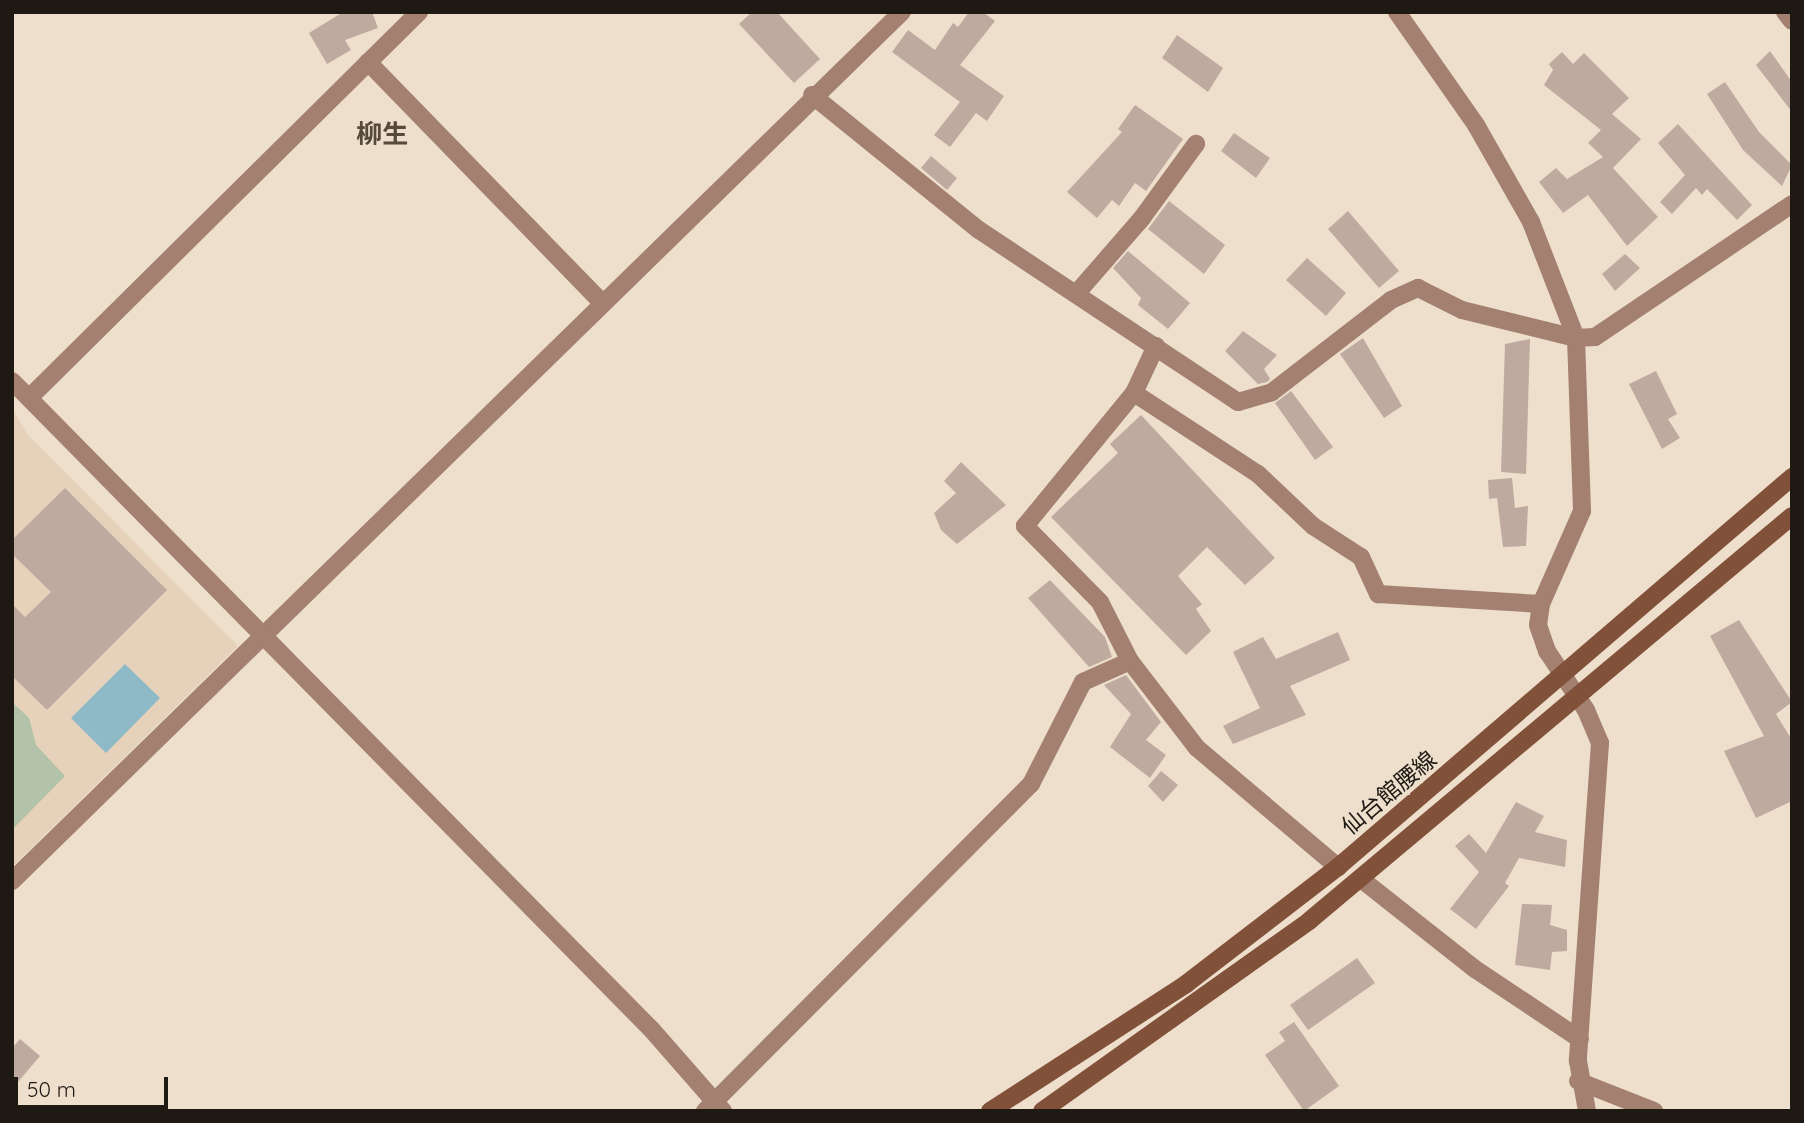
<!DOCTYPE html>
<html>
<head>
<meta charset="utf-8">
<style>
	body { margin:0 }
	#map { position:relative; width:1804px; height:1123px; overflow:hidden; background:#eedfcd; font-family:Quicksand,"Noto Sans JP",sans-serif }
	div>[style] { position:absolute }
	.built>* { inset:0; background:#e6d2bb }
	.green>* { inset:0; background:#b3c3aa }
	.water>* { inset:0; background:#8eb9c6 }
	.building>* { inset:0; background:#bfaa9f }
	.minor>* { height:18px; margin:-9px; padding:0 9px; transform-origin:9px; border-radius:9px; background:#a38070 }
	.tertiary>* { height:18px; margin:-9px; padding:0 9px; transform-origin:9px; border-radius:9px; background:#a38070 }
	.secondary>* { height:18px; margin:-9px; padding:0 9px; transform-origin:9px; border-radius:9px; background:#82513a }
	span { translate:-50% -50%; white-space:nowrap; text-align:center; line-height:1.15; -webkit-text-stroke:7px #eedfcd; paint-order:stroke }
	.street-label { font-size:23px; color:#1e1912 }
	.quarter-label { font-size:26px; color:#564a3b; font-weight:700 }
	.frame { position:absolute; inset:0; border:14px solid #1e1912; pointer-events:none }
	.scale { position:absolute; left:14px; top:1077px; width:154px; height:32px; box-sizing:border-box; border:4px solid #1e1912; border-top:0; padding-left:9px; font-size:21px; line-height:24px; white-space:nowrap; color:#1e1912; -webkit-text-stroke:5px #eedfcd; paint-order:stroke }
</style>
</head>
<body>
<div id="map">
	<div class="built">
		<i style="clip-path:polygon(12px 408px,27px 434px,238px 646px,12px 867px)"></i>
	</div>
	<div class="green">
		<i style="clip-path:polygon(12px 702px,29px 718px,36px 745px,65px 776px,12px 830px)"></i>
	</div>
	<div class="water">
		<i style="clip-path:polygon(125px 664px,160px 698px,106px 753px,71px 718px)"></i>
	</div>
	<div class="building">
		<i style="clip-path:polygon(343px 12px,372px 12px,378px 28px,345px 40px,351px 50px,327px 64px,309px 33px)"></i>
		<i style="clip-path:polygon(752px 12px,777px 12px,820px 59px,794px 83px,739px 24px)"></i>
		<i style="clip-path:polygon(969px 12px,983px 12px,995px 21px,960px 65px,1004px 96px,987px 121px,976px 113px,950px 147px,934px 135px,960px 102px,892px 52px,908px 30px,935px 50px,953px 23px,958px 27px)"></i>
		<i style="clip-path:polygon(1177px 35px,1223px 68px,1208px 92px,1162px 58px)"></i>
		<i style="clip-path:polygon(1770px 51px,1792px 82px,1792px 112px,1756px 65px)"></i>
		<i style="clip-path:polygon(1562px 52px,1573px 64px,1584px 53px,1629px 98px,1612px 114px,1641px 139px,1613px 168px,1658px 217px,1627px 246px,1588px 195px,1563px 213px,1539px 182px,1556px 168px,1567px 179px,1603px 157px,1588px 143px,1601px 130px,1544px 85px,1553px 70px,1549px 64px)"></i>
		<i style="clip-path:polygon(1725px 82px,1759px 132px,1792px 165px,1782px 186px,1743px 150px,1707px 94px)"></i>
		<i style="clip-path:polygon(1135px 105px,1183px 139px,1146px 191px,1135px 183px,1119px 206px,1112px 200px,1097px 218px,1067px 192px,1122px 132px,1118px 129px)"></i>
		<i style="clip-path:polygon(1678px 124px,1752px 205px,1737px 220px,1707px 189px,1702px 195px,1696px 188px,1672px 214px,1660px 202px,1685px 175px,1658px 143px)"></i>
		<i style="clip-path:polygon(1234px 133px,1270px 158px,1256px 178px,1221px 151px)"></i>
		<i style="clip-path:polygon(931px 156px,957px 178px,947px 190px,921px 168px)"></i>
		<i style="clip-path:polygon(1169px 201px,1225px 245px,1204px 274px,1148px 229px)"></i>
		<i style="clip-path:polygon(1348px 211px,1399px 271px,1379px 288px,1328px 229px)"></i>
		<i style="clip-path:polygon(1128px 251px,1190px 303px,1168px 329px,1138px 305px,1141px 298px,1113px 268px)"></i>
		<i style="clip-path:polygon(1625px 254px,1640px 268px,1615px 291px,1602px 274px)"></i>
		<i style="clip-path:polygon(1307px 258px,1346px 293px,1326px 316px,1286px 280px)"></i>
		<i style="clip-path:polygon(1243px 331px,1277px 355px,1264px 369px,1270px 379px,1267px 382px,1258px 384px,1225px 351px)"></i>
		<i style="clip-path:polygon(1363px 338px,1402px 406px,1384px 418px,1340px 354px)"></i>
		<i style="clip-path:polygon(1530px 339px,1526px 474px,1501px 472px,1505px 344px)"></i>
		<i style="clip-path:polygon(1656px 371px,1677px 414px,1668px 419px,1680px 438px,1662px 449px,1629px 384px)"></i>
		<i style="clip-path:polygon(1291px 391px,1333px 447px,1315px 460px,1275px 403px)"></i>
		<i style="clip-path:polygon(1141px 415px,1275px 558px,1245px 585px,1207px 547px,1178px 576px,1202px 604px,1196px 609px,1211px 631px,1186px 655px,1051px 517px,1118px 453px,1110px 444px)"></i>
		<i style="clip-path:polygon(961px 462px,1006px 505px,957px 544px,941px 530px,934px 513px,956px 493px,944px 481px)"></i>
		<i style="clip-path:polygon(1512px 478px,1515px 508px,1528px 506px,1526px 546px,1503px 547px,1497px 498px,1489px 499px,1488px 480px)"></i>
		<i style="clip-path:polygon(65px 488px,167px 590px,47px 710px,12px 676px,12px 604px,25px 617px,51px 592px,12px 554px,12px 540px)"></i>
		<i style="clip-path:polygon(1050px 580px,1105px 637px,1112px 657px,1089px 667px,1028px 598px)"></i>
		<i style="clip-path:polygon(1739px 620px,1792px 702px,1776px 714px,1792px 740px,1792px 801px,1756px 818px,1724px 751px,1764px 736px,1710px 636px)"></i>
		<i style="clip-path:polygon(1338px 632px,1350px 660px,1290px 686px,1306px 715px,1233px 744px,1223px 726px,1260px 708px,1233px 652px,1263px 637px,1276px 659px)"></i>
		<i style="clip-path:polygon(1126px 675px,1161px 722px,1146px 740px,1166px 755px,1150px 778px,1110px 747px,1131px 714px,1104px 685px)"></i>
		<i style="clip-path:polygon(1161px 771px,1178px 785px,1163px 802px,1148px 786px)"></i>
		<i style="clip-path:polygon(1516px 802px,1544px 816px,1535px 832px,1567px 840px,1565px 867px,1519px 858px,1505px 883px,1509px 886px,1476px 929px,1450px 909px,1479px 872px,1455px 846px,1469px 834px,1486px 853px)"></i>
		<i style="clip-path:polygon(1522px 904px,1552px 905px,1550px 925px,1567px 930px,1567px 951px,1552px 952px,1550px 970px,1515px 965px)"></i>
		<i style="clip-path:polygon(1357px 958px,1375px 983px,1308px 1030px,1290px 1005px)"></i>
		<i style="clip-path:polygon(1294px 1022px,1339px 1086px,1304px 1111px,1265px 1055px,1285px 1041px,1279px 1032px)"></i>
		<i style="clip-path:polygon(20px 1039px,40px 1056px,12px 1089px,12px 1048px)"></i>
	</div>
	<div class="minor">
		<i style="left:1397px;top:12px;width:138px;rotate:55deg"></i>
		<i style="left:1476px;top:125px;width:112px;rotate:60.4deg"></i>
		<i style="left:1531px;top:222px;width:124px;rotate:68.8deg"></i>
		<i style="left:1576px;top:338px;width:173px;rotate:88deg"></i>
		<i style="left:1582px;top:511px;width:102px;rotate:113.8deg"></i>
		<i style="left:1541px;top:604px;width:21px;rotate:98deg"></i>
		<i style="left:1538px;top:625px;width:28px;rotate:71deg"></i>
		<i style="left:1547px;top:651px;width:71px;rotate:56.5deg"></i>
		<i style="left:1586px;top:710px;width:36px;rotate:67deg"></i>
		<i style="left:1600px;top:743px;width:319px;rotate:94deg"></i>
		<i style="left:1578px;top:1061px;width:51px;rotate:79.8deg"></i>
		<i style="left:1785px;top:12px;width:11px;rotate:52deg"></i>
		<i style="left:368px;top:62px;width:336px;rotate:45.8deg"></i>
		<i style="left:812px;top:95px;width:215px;rotate:39deg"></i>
		<i style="left:979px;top:230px;width:311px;rotate:33.6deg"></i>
		<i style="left:1238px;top:402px;width:35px;rotate:-16deg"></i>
		<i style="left:1272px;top:392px;width:150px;rotate:-37.7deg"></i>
		<i style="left:1391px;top:300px;width:30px;rotate:-24deg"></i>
		<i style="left:1418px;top:288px;width:49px;rotate:26.6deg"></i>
		<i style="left:1462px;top:310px;width:117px;rotate:13.8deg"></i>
		<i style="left:1576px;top:338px;width:19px;rotate:-3deg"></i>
		<i style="left:1595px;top:337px;width:238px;rotate:-34deg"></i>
		<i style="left:1076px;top:294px;width:101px;rotate:-49deg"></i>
		<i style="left:1142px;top:218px;width:92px;rotate:-53.9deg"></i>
		<i style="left:1134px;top:393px;width:148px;rotate:33.2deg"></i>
		<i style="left:1258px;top:474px;width:76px;rotate:43.4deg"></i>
		<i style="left:1313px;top:526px;width:57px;rotate:32.9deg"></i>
		<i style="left:1361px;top:557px;width:41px;rotate:65.3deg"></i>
		<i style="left:1378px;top:594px;width:163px;rotate:3.5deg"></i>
		<i style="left:29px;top:398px;width:549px;rotate:-44.7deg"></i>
		<i style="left:1130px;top:661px;width:110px;rotate:52.4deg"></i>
		<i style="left:1197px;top:748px;width:185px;rotate:40.2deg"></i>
		<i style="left:1361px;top:879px;width:145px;rotate:38.3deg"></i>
		<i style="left:1475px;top:969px;width:126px;rotate:33.7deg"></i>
		<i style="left:12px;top:881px;width:1244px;rotate:-44.32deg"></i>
		<i style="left:1578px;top:1081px;width:82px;rotate:21.5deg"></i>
		<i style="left:705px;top:1111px;width:462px;rotate:-45.1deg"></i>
		<i style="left:1031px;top:784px;width:114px;rotate:-63deg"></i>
		<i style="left:1083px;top:682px;width:51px;rotate:-24.1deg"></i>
		<i style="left:1130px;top:661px;width:66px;rotate:-117deg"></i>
		<i style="left:1100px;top:602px;width:107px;rotate:-134.6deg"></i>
		<i style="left:1025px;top:526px;width:172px;rotate:-50.7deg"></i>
		<i style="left:1134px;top:393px;width:52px;rotate:-64.9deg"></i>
	</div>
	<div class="tertiary">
		<i style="left:12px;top:381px;width:911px;rotate:45.4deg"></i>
		<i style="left:652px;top:1030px;width:108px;rotate:48.8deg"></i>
	</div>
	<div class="secondary">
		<i style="left:990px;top:1111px;width:234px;rotate:-32.9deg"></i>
		<i style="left:1186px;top:984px;width:192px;rotate:-37.6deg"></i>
		<i style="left:1338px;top:867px;width:599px;rotate:-40.66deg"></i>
		<i style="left:1042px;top:1111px;width:328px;rotate:-35.4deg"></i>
		<i style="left:1309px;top:921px;width:630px;rotate:-39.98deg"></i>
	</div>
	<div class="street-label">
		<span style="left:1389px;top:793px;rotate:-40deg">仙台館腰線</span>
	</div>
	<div class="quarter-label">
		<span style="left:382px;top:134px">柳生</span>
	</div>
	<div class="frame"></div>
	<div class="scale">50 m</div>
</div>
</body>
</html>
